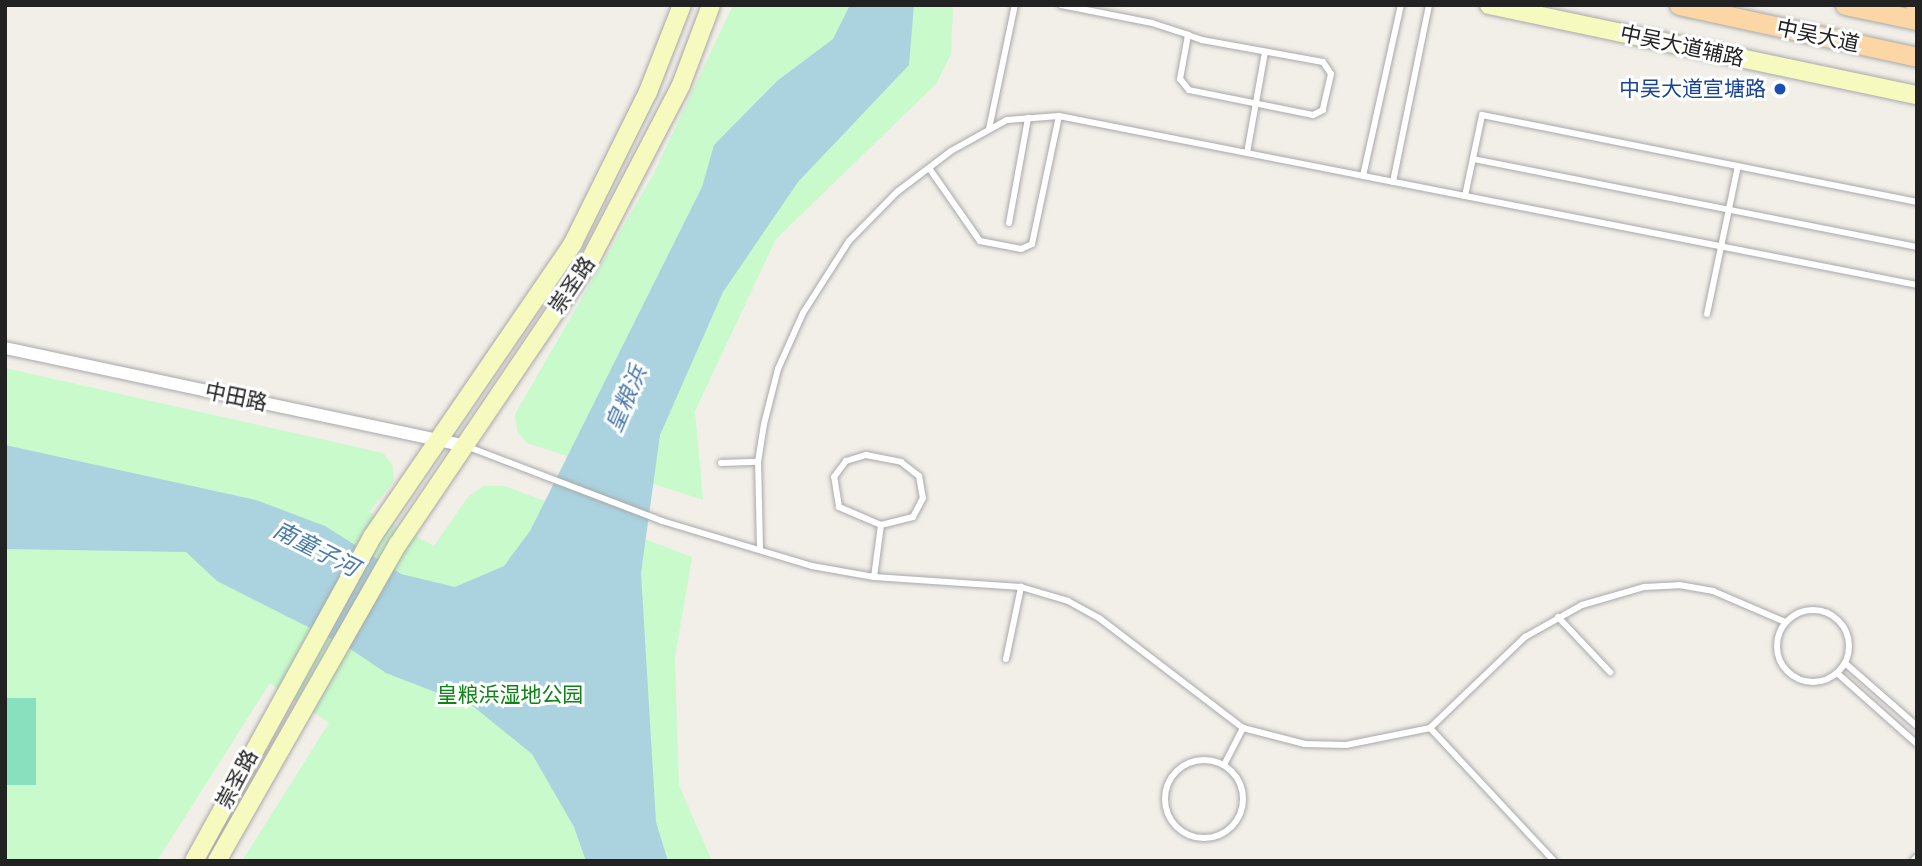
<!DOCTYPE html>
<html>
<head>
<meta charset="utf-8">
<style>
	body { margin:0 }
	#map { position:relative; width:1922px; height:866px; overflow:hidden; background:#f2efe9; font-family:Jost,"Noto Sans SC",sans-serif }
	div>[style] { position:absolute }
	.park>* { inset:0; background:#c8facc }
	.pitch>* { inset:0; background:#88e0be }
	.water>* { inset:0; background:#aad3df }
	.roads { filter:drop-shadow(0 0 2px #a9a9a9) drop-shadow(0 0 2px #a9a9a9) }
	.service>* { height:6px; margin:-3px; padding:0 3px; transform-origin:3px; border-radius:3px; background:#fff }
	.service>.ring { margin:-3px; padding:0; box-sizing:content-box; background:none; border:6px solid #fff; border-radius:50% }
	.minor>* { height:12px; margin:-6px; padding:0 6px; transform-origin:6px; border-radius:6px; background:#fff }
	.secondary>* { height:18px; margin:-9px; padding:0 9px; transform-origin:9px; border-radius:9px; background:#f7fabf }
	.primary>* { height:19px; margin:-9.5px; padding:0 9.5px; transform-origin:9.5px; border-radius:9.5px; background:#fcd6a4 }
	.dots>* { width:19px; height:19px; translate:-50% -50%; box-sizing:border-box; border:4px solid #fff; border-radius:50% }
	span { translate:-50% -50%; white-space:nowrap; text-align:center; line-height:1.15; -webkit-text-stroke:6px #fff; paint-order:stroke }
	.street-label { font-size:21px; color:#222 }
	.transit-label { font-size:21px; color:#164399 }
	.right { translate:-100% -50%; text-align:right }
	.park-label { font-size:21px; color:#0c8416 }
	.water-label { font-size:23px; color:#4a7aab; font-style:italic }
	.frame { position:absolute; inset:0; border:7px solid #222; pointer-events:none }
</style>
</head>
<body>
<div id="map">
	<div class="park">
		<i style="clip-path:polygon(733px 5px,953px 5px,951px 54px,936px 84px,776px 239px,695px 411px,703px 500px,527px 443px,517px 431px,515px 414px,653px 175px)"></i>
		<i style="clip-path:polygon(5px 368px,383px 453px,393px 466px,394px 481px,369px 512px,434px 546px,467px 498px,483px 486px,505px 486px,692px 557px,675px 658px,679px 785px,712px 861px,242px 861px,329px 723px,270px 683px,157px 861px,5px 861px)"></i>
	</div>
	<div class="pitch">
		<i style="clip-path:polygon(5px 698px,36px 698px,36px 785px,5px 785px)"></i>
	</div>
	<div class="water">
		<i style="clip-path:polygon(850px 5px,914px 5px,909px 65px,798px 182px,723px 292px,660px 435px,641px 573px,656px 822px,668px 861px,586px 861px,574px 827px,532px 754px,474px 707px,386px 673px,346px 646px,217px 581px,186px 552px,5px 549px,5px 445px,256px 500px,325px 526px,401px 574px,455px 587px,504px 566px,530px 531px,702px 187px,714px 145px,777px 81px,833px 39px)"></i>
	</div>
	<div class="roads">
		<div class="service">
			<i style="left:1061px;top:5px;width:93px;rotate:11.2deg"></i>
			<i style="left:1152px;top:23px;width:38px;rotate:18deg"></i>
			<i style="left:1188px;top:35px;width:15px;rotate:20deg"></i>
			<i style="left:1202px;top:40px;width:123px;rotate:10.3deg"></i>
			<i style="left:1323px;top:62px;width:14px;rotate:56deg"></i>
			<i style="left:1331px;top:74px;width:37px;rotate:103deg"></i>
			<i style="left:1323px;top:110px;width:11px;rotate:153deg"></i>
			<i style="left:1313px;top:115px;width:126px;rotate:-168.6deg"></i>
			<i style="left:1189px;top:90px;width:14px;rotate:-129deg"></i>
			<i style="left:1180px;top:79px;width:45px;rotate:-79.7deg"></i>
			<i style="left:989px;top:129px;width:127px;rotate:-78.2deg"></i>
			<i style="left:1247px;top:153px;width:103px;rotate:-79.9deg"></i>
			<i style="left:1473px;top:159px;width:453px;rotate:11.2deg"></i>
			<i style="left:929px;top:168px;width:89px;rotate:55.1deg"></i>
			<i style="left:980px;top:241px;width:42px;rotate:11deg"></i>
			<i style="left:1021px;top:249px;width:12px;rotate:-24deg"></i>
			<i style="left:1032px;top:244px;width:131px;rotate:-78.1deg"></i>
			<i style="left:1363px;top:176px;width:175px;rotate:-77.5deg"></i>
			<i style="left:1393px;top:182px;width:181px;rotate:-78.5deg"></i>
			<i style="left:1465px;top:196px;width:83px;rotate:-78.1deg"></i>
			<i style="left:1482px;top:115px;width:444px;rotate:11.3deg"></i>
			<i style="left:1009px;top:223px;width:107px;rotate:-79.7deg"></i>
			<i style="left:1707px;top:314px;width:151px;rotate:-78.2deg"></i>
			<i style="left:466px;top:446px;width:210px;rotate:20.9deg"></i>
			<i style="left:662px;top:521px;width:157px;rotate:16.7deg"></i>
			<i style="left:812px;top:566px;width:63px;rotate:10.1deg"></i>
			<i style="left:874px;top:577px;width:147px;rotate:3.9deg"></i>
			<i style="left:1021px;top:587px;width:49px;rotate:16.6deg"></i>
			<i style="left:1068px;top:601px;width:35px;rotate:29deg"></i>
			<i style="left:1099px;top:618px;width:181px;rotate:37.4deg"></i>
			<i style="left:1243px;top:728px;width:64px;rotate:14.5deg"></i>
			<i style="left:1305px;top:744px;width:41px;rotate:1.4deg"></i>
			<i style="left:1346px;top:745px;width:86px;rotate:-11.4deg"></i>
			<i style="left:1430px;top:728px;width:132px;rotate:-43.8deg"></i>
			<i style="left:1525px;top:637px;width:65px;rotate:-29.3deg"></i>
			<i style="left:1582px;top:605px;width:65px;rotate:-16.2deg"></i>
			<i style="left:1644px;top:587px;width:35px;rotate:-3deg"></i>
			<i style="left:1679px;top:585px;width:35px;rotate:10deg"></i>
			<i style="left:1713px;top:591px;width:78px;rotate:23.3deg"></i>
			<i style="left:866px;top:455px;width:36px;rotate:11deg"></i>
			<i style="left:901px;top:462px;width:23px;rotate:38deg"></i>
			<i style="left:919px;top:476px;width:22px;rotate:80deg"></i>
			<i style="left:923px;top:498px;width:21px;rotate:118deg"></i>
			<i style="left:913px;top:517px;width:33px;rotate:166deg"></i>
			<i style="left:881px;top:525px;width:46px;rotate:-156.8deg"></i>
			<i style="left:839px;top:507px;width:30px;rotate:-99deg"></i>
			<i style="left:834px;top:477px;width:20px;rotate:-53deg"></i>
			<i style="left:846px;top:461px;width:21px;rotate:-17deg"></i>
			<i style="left:721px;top:463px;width:37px;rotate:-2deg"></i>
			<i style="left:760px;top:548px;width:86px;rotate:-91.3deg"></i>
			<i style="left:758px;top:462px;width:38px;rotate:-81deg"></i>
			<i style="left:764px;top:424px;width:57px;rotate:-75.7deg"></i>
			<i style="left:778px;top:369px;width:61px;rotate:-65.9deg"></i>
			<i style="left:803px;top:313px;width:85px;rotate:-57.4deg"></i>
			<i style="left:849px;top:241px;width:69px;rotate:-45.6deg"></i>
			<i style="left:897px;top:192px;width:68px;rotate:-37.2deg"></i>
			<i style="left:951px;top:151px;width:64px;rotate:-29deg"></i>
			<i style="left:1007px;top:120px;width:52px;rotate:-4.4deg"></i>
			<i style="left:1059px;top:116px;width:874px;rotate:11.14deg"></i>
			<i style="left:874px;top:577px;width:52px;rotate:-82.3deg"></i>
			<i class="ring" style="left:1777px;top:610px;width:66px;height:66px"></i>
			<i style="left:1558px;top:617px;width:76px;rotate:46.6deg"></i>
			<i style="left:1006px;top:659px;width:74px;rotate:-78.2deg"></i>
			<i style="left:1845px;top:663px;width:96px;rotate:41.2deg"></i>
			<i style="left:1837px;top:673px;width:107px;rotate:41.6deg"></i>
			<i style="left:1430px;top:728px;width:182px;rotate:47deg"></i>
			<i class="ring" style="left:1165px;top:760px;width:72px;height:72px"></i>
			<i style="left:1224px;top:765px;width:42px;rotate:-62.8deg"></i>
			<i style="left:1913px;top:861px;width:6px;rotate:-45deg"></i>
		</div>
		<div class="minor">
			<i style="left:5px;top:348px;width:471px;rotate:12deg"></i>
		</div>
		<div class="secondary">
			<i style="left:1489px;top:5px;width:437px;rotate:11.9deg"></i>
			<i style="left:194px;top:861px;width:370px;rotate:-61.2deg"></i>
			<i style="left:372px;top:537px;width:356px;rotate:-55.6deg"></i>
			<i style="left:573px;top:243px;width:169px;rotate:-63.6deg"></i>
			<i style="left:648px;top:92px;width:93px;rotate:-68.7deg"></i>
			<i style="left:217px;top:861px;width:365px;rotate:-60.3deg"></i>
			<i style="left:398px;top:544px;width:343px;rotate:-55.9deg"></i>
			<i style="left:590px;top:260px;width:197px;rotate:-62.5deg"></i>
			<i style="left:681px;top:85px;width:85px;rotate:-69.4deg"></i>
		</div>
		<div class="primary">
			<i style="left:1679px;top:5px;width:244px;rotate:12.3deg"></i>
			<i style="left:1845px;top:5px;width:74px;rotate:11.8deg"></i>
			<i style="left:1915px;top:5px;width:2px;rotate:27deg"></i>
		</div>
	</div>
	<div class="dots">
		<i style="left:1780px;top:89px;background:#1a4fb4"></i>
	</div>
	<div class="street-label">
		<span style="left:1818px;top:36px;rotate:12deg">中吴大道</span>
		<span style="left:1682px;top:46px;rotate:12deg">中吴大道辅路</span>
		<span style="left:572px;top:285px;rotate:-56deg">崇圣路</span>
		<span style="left:236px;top:397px;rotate:12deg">中田路</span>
		<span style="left:237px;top:779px;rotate:-62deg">崇圣路</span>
	</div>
	<div class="transit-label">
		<span class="right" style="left:1766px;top:89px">中吴大道宣塘路</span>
	</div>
	<div class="park-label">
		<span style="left:510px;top:695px">皇粮浜湿地公园</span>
	</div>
	<div class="water-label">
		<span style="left:626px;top:399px;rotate:-67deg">皇粮浜</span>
		<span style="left:316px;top:549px;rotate:27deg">南童子河</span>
	</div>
	<div class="frame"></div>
</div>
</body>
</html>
